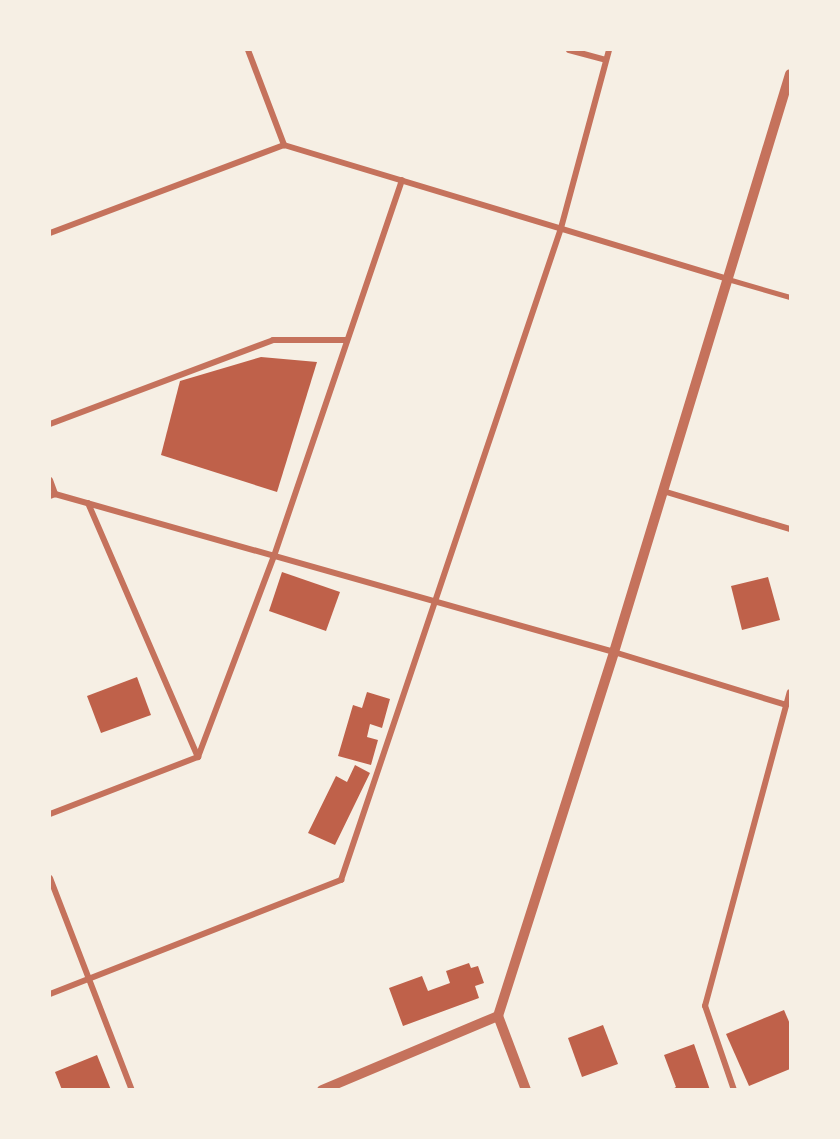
<!DOCTYPE html>
<html>
<head>
<meta charset="utf-8">
<style>
	body { margin:0 }
	#map { position:relative; width:840px; height:1139px; overflow:hidden; background:#f6efe4; font-family:Lato,sans-serif }
	div>[style] { position:absolute }
	.building>* { inset:0; background:#bf614a }
	.service>* { height:4.5px; margin:-2.25px; padding:0 2.25px; transform-origin:2.25px; border-radius:2.25px; background:#c5725c }
	.minor>* { height:6px; margin:-3px; padding:0 3px; transform-origin:3px; border-radius:3px; background:#c5725c }
	.tertiary>* { height:10px; margin:-5px; padding:0 5px; transform-origin:5px; border-radius:5px; background:#c5725c }
	span { translate:-50% -50%; white-space:nowrap; text-align:center; line-height:1.15; -webkit-text-stroke:6px #f6efe4; paint-order:stroke }
	.frame { position:absolute; inset:0; border:51px solid #f6efe4; pointer-events:none }
</style>
</head>
<body>
<div id="map">
	<div class="building">
		<i style="clip-path:polygon(261px 357px,317px 362px,277px 492px,161px 455px,180px 381px)"></i>
		<i style="clip-path:polygon(282px 572px,340px 592px,326px 631px,269px 611px)"></i>
		<i style="clip-path:polygon(768px 577px,780px 620px,742px 630px,731px 586px)"></i>
		<i style="clip-path:polygon(137px 677px,151px 715px,101px 733px,87px 696px)"></i>
		<i style="clip-path:polygon(367px 692px,390px 699px,382px 728px,370px 724px,367px 737px,378px 740px,371px 765px,338px 756px,353px 705px,362px 708px)"></i>
		<i style="clip-path:polygon(355px 765px,370px 773px,335px 845px,308px 833px,336px 776px,347px 782px)"></i>
		<i style="clip-path:polygon(469px 963px,471px 968px,478px 966px,484px 983px,475px 986px,479px 998px,403px 1026px,389px 988px,422px 976px,428px 991px,450px 983px,446px 971px)"></i>
		<i style="clip-path:polygon(784px 1010px,790px 1024px,790px 1069px,749px 1086px,726px 1034px)"></i>
		<i style="clip-path:polygon(603px 1025px,618px 1064px,582px 1077px,568px 1038px)"></i>
		<i style="clip-path:polygon(694px 1044px,710px 1090px,671px 1090px,676px 1087px,664px 1055px)"></i>
		<i style="clip-path:polygon(97px 1055px,111px 1090px,62px 1090px,55px 1072px)"></i>
	</div>
	<div class="service">
		<i style="left:728px;top:279px;width:65px;rotate:16.2deg"></i>
	</div>
	<div class="minor">
		<i style="left:248px;top:50px;width:102px;rotate:69.2deg"></i>
		<i style="left:569px;top:50px;width:38px;rotate:15deg"></i>
		<i style="left:50px;top:233px;width:250px;rotate:-20.6deg"></i>
		<i style="left:284px;top:145px;width:464px;rotate:16.8deg"></i>
		<i style="left:50px;top:424px;width:238px;rotate:-20.6deg"></i>
		<i style="left:273px;top:340px;width:74px"></i>
		<i style="left:50px;top:480px;width:15px;rotate:70deg"></i>
		<i style="left:663px;top:491px;width:133px;rotate:16.7deg"></i>
		<i style="left:50px;top:496px;width:5px;rotate:-22deg"></i>
		<i style="left:55px;top:494px;width:581px;rotate:15.78deg"></i>
		<i style="left:614px;top:652px;width:180px;rotate:17.1deg"></i>
		<i style="left:88px;top:503px;width:277px;rotate:66.6deg"></i>
		<i style="left:50px;top:814px;width:159px;rotate:-21.1deg"></i>
		<i style="left:198px;top:757px;width:215px;rotate:-69.3deg"></i>
		<i style="left:274px;top:556px;width:397px;rotate:-71.2deg"></i>
		<i style="left:50px;top:878px;width:227px;rotate:68.9deg"></i>
		<i style="left:50px;top:994px;width:313px;rotate:-21.4deg"></i>
		<i style="left:341px;top:880px;width:688px;rotate:-71.35deg"></i>
		<i style="left:561px;top:228px;width:184px;rotate:-74.9deg"></i>
		<i style="left:734px;top:1090px;width:89px;rotate:-109deg"></i>
		<i style="left:705px;top:1006px;width:325px;rotate:-74.9deg"></i>
	</div>
	<div class="tertiary">
		<i style="left:322px;top:1090px;width:191px;rotate:-22.8deg"></i>
		<i style="left:526px;top:1090px;width:79px;rotate:-110.7deg"></i>
		<i style="left:498px;top:1016px;width:382px;rotate:-72.3deg"></i>
		<i style="left:614px;top:652px;width:604px;rotate:-73.06deg"></i>
	</div>
	<div class="frame"></div>
</div>
</body>
</html>
